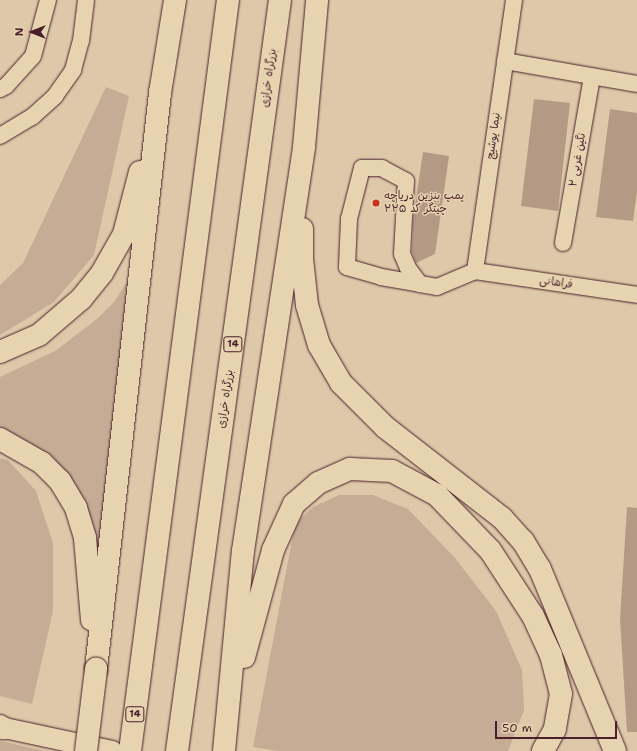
<!DOCTYPE html>
<html>
<head>
<meta charset="utf-8">
<style>
	body { margin:0 }
	#map { position:relative; width:637px; height:751px; overflow:hidden; background:#ddc9a9; font-family:"Shantell Sans","Playpen Sans Arabic",sans-serif }
	div>[style] { position:absolute }
	.green>* { inset:0; background:#c4ad94 }
	.building>* { inset:0; background:#b39a85 }
	.roads { filter:drop-shadow(0 0 1px #4a1f2b) drop-shadow(0 0 1px #4a1f2b) }
	.minor>* { height:16px; margin:-8px; padding:0 8px; transform-origin:8px; border-radius:8px; background:#e6d4b1 }
	.major>* { height:20px; margin:-10px; padding:0 10px; transform-origin:10px; border-radius:10px; background:#e6d4b1 }
	.highway>* { height:22px; margin:-11px; padding:0 11px; transform-origin:11px; border-radius:11px; background:#e6d4b1 }
	.bridges { filter:drop-shadow(0 0 1px #4a1f2b) drop-shadow(0 0 1px #4a1f2b) }
	.highway-bridge>* { height:22px; margin:-11px; padding:0 11px; transform-origin:11px; border-radius:11px; background:#e6d4b1 }
	.dots>* { width:11px; height:11px; translate:-50% -50%; box-sizing:border-box; border:2px solid #e6d4b1; border-radius:50% }
	span { translate:-50% -50%; white-space:nowrap; text-align:center; line-height:1.15; -webkit-text-stroke:3px #e6d4b1; paint-order:stroke }
	.shield-label span { padding:1px 3px; background:#e6d4b1; border:1px solid; border-radius:3px; -webkit-text-stroke-width:0 }
	.shield-label { font-size:10px; color:#4a1f2b; font-weight:700 }
	.street-label { font-size:11px; color:#4a1f2b }
	.poi-label { font-size:11px; color:#4a1f2b }
	.left { translate:0 -50%; text-align:left }
	.north { position:absolute; left:12px; top:12px; width:40px; height:40px; -webkit-text-stroke:3px #e6d4b1; paint-order:stroke; rotate:270deg; font-size:11px; font-weight:700; line-height:16px; text-align:center; color:#4a1f2b }
	.north::after { content:''; display:block; margin:auto; width:14px; height:18px; background:#4a1f2b; clip-path:polygon(50% 0,100% 100%,50% 72%,0 100%) }
	.scale { position:absolute; left:495px; top:721px; width:122px; height:18px; box-sizing:border-box; border:2px solid #4a1f2b; border-top:0; padding-left:5px; font-size:12px; line-height:14px; white-space:nowrap; color:#4a1f2b; -webkit-text-stroke:3px #e6d4b1; paint-order:stroke }
</style>
</head>
<body>
<div id="map">
	<div class="green">
		<i style="clip-path:polygon(106px 87px,129px 96px,94px 255px,54px 302px,0 335px,0 285px,23px 263px)"></i>
		<i style="clip-path:polygon(138px 263px,97px 592px,88px 516px,0 431px,0 377px,55px 351px,97px 319px,115px 301px)"></i>
		<i style="clip-path:polygon(0 458px,8px 460px,36px 491px,53px 543px,53px 611px,32px 704px,0 696px)"></i>
		<i style="clip-path:polygon(339px 495px,373px 495px,408px 509px,455px 558px,496px 611px,522px 670px,524px 710px,508px 751px,278px 751px,253px 747px,295px 524px,313px 507px)"></i>
		<i style="clip-path:polygon(0 741px,45px 751px,0 751px)"></i>
	</div>
	<div class="building">
		<i style="clip-path:polygon(534px 99px,570px 103px,558px 211px,521px 206px)"></i>
		<i style="clip-path:polygon(610px 109px,637px 113px,637px 191px,633px 221px,596px 217px)"></i>
		<i style="clip-path:polygon(423px 152px,449px 156px,435px 254px,416px 263px,412px 252px,413px 220px)"></i>
		<i style="clip-path:polygon(627px 507px,637px 508px,637px 732px,627px 732px,620px 619px)"></i>
	</div>
	<div class="roads">
		<div class="minor">
			<i style="left:505px;top:61px;width:134px;rotate:9.9deg"></i>
			<i style="left:0;top:89px;width:7px;rotate:-27deg"></i>
			<i style="left:6px;top:86px;width:40px;rotate:-48deg"></i>
			<i style="left:33px;top:56px;width:58px;rotate:-75deg"></i>
			<i style="left:0;top:136px;width:37px;rotate:-31deg"></i>
			<i style="left:32px;top:117px;width:31px;rotate:-42deg"></i>
			<i style="left:55px;top:96px;width:32px;rotate:-55deg"></i>
			<i style="left:73px;top:70px;width:30px;rotate:-75deg"></i>
			<i style="left:81px;top:41px;width:41px;rotate:-83deg"></i>
			<i style="left:563px;top:243px;width:169px;rotate:-80.1deg"></i>
			<i style="left:475px;top:271px;width:274px;rotate:-81.8deg"></i>
			<i style="left:475px;top:271px;width:164px;rotate:8.4deg"></i>
			<i style="left:420px;top:284px;width:20px;rotate:-127deg"></i>
			<i style="left:408px;top:268px;width:15px;rotate:-113deg"></i>
			<i style="left:402px;top:254px;width:73px;rotate:-86.9deg"></i>
			<i style="left:406px;top:181px;width:27px;rotate:-152deg"></i>
			<i style="left:382px;top:168px;width:20px;rotate:180deg"></i>
			<i style="left:362px;top:168px;width:53px;rotate:104.3deg"></i>
			<i style="left:349px;top:219px;width:48px;rotate:92.4deg"></i>
			<i style="left:347px;top:267px;width:35px;rotate:16deg"></i>
			<i style="left:381px;top:277px;width:40px;rotate:10deg"></i>
			<i style="left:420px;top:284px;width:17px;rotate:10deg"></i>
			<i style="left:437px;top:287px;width:41px;rotate:-22.8deg"></i>
		</div>
		<div class="major">
			<i style="left:0;top:727px;width:115px;rotate:12.1deg"></i>
		</div>
		<div class="highway">
			<i style="left:302px;top:229px;width:30px;rotate:90deg"></i>
			<i style="left:302px;top:259px;width:46px;rotate:83.8deg"></i>
			<i style="left:307px;top:305px;width:42px;rotate:73.3deg"></i>
			<i style="left:319px;top:345px;width:44px;rotate:59.9deg"></i>
			<i style="left:341px;top:383px;width:62px;rotate:45deg"></i>
			<i style="left:385px;top:427px;width:148px;rotate:37.9deg"></i>
			<i style="left:502px;top:518px;width:31px;rotate:48deg"></i>
			<i style="left:523px;top:541px;width:33px;rotate:59deg"></i>
			<i style="left:540px;top:569px;width:197px;rotate:67.6deg"></i>
			<i style="left:0;top:352px;width:43px;rotate:-23.6deg"></i>
			<i style="left:39px;top:335px;width:55px;rotate:-40.6deg"></i>
			<i style="left:81px;top:299px;width:33px;rotate:-51deg"></i>
			<i style="left:102px;top:273px;width:45px;rotate:-60.6deg"></i>
			<i style="left:124px;top:234px;width:64px;rotate:-75.5deg"></i>
			<i style="left:0;top:439px;width:48px;rotate:29.7deg"></i>
			<i style="left:42px;top:463px;width:25px;rotate:45deg"></i>
			<i style="left:60px;top:481px;width:31px;rotate:59deg"></i>
			<i style="left:76px;top:508px;width:31px;rotate:73deg"></i>
			<i style="left:85px;top:538px;width:82px;rotate:85.1deg"></i>
			<i style="left:244px;top:657px;width:111px;rotate:-74.8deg"></i>
			<i style="left:273px;top:550px;width:51px;rotate:-65.5deg"></i>
			<i style="left:294px;top:504px;width:32px;rotate:-41deg"></i>
			<i style="left:318px;top:483px;width:35px;rotate:-24deg"></i>
			<i style="left:350px;top:469px;width:42px;rotate:2.7deg"></i>
			<i style="left:392px;top:471px;width:51px;rotate:28.1deg"></i>
			<i style="left:437px;top:495px;width:76px;rotate:46.1deg"></i>
			<i style="left:490px;top:550px;width:79px;rotate:56.9deg"></i>
			<i style="left:533px;top:616px;width:43px;rotate:65.2deg"></i>
			<i style="left:551px;top:655px;width:40px;rotate:75.6deg"></i>
			<i style="left:561px;top:694px;width:36px;rotate:100deg"></i>
			<i style="left:555px;top:729px;width:25px;rotate:119deg"></i>
			<i style="left:96px;top:669px;width:580px;rotate:-83.66deg"></i>
			<i style="left:160px;top:93px;width:94px;rotate:-80.8deg"></i>
			<i style="left:0;top:726px;width:4px;rotate:34deg"></i>
			<i style="left:130px;top:751px;width:757px;rotate:-82.57deg"></i>
			<i style="left:177px;top:751px;width:758px;rotate:-82.19deg"></i>
			<i style="left:224px;top:751px;width:201px;rotate:-84.6deg"></i>
			<i style="left:243px;top:551px;width:409px;rotate:-81.4deg"></i>
			<i style="left:304px;top:147px;width:148px;rotate:-84.9deg"></i>
		</div>
	</div>
	<div class="bridges">
		<div class="highway-bridge">
			<i style="left:86px;top:751px;width:83px;rotate:-83deg"></i>
		</div>
	</div>
	<div class="dots">
		<i style="left:376px;top:203px;background:#c8321e"></i>
	</div>
	<div class="shield-label">
		<span style="left:233px;top:344px">14</span>
		<span style="left:135px;top:714px">14</span>
	</div>
	<div class="street-label">
		<span style="left:269px;top:78px;rotate:-82deg">بزرگراه خرازی</span>
		<span style="left:494px;top:136px;rotate:-82deg">نیما یوشیج</span>
		<span style="left:578px;top:160px;rotate:-80deg">نگین غربی ۲</span>
		<span style="left:556px;top:283px;rotate:8deg">فراهانی</span>
		<span style="left:226px;top:399px;rotate:-82deg">بزرگراه خرازی</span>
	</div>
	<div class="poi-label">
		<span class="left" style="left:384px;top:203px">پمپ بنزین دریاچه<br>چیتگر کد ۲۲۵</span>
	</div>
	<div class="north">N</div>
	<div class="scale">50 m</div>
</div>
</body>
</html>
